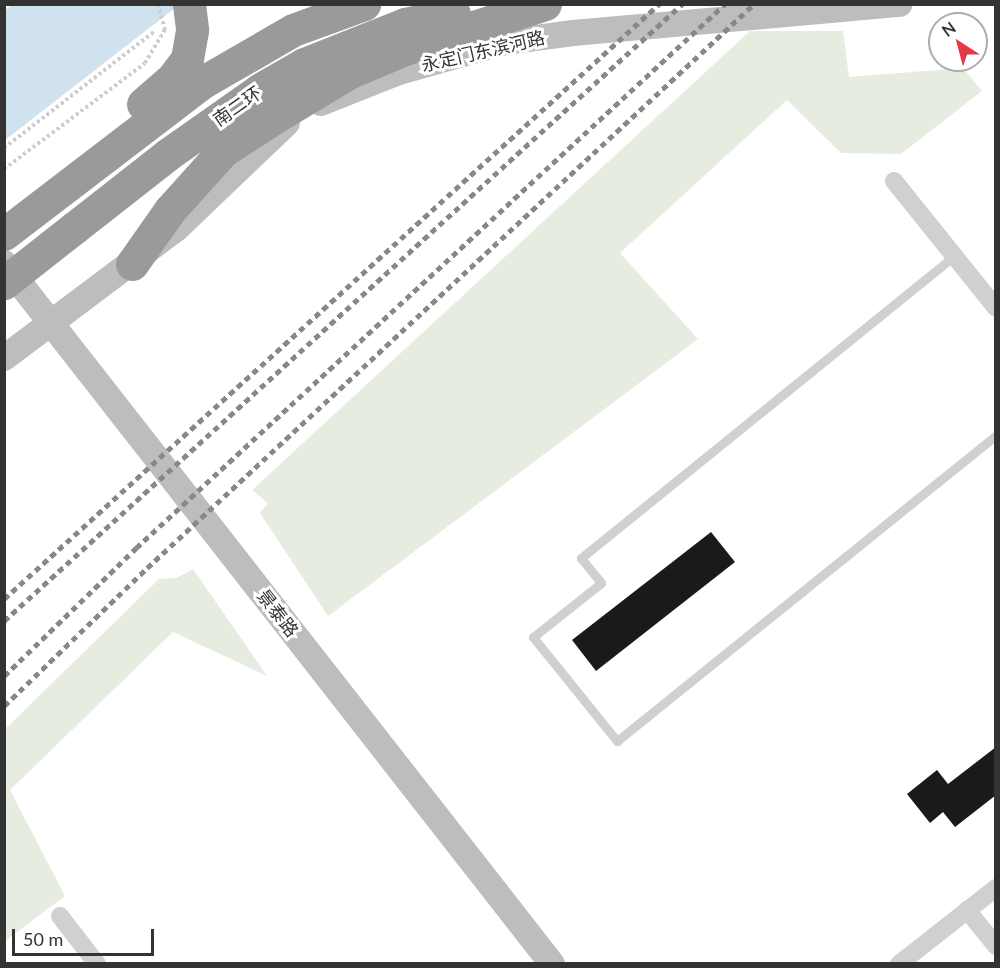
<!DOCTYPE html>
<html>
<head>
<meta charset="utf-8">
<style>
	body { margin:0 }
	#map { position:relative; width:1000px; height:968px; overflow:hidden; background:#fff; font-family:Lato,"Noto Sans SC",sans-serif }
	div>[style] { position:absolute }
	.green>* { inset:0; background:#e6ecdf }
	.water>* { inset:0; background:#cfe2ee }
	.building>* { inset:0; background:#1a1a1a }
	.path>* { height:4px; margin-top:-2px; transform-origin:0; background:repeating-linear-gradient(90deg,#cdcdcd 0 3px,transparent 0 6px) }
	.lane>* { height:9px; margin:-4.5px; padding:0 4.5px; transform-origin:4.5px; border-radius:4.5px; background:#d0d0d0 }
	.street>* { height:18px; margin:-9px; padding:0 9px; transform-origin:9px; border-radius:9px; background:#d0d0d0 }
	.secondary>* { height:26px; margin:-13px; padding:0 13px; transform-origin:13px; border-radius:13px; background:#bdbdbd }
	.highway>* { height:33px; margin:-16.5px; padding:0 16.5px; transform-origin:16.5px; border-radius:16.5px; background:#9a9a9a }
	.rail>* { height:4.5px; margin-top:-2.25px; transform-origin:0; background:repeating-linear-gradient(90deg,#888 0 6px,transparent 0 10.5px) }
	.highway-bridge>* { height:33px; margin:-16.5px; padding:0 16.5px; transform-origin:16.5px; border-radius:16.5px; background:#9a9a9a }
	span { translate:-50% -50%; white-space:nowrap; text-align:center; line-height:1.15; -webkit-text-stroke:6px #fff; paint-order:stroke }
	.street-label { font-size:18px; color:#333 }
	.frame { position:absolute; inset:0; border:6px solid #333; pointer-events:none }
	.north { position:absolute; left:928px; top:12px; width:60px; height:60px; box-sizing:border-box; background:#fff; border:2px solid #adadad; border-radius:50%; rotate:324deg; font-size:16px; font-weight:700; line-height:24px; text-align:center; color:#333 }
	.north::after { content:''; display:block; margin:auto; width:21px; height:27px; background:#e63946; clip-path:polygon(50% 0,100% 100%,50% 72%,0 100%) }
	.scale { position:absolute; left:12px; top:929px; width:142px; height:27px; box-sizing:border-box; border:3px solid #333; border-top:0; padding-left:8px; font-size:18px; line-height:21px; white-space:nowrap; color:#333; -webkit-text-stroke:4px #fff; paint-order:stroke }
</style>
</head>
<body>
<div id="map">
	<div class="green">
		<i style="clip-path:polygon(750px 31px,843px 31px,849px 77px,963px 68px,982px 91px,901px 154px,841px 153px,787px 100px,620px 253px,698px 339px,328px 616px,260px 513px,268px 503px,252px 490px)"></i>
		<i style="clip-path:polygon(193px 569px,267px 676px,173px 632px,10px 790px,65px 896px,5px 941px,5px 729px,159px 579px,176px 578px)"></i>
	</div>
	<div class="water">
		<i style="clip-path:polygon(12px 5px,179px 5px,5px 140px,5px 10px)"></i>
	</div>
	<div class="building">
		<i style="clip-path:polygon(711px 532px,735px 562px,596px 671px,572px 640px)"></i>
		<i style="clip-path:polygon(996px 747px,996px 795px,955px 827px,943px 812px,930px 823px,907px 794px,937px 770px,948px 784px)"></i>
	</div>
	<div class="path">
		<i style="left:4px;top:148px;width:192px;rotate:-37.8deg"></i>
		<i style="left:4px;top:169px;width:176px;rotate:-36.9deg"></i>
		<i style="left:145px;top:63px;width:39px;rotate:-59deg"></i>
		<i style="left:165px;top:30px;width:27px;rotate:-105deg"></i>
	</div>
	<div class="lane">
		<i style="left:954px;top:256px;width:480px;rotate:141deg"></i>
		<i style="left:581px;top:558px;width:32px;rotate:51deg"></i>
		<i style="left:601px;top:583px;width:87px;rotate:141.5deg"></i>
		<i style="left:533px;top:637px;width:134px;rotate:51.1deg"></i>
		<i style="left:617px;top:741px;width:487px;rotate:-38.9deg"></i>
	</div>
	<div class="street">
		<i style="left:894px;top:181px;width:163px;rotate:51.2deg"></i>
		<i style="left:967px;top:910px;width:46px;rotate:51.1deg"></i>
		<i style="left:60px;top:916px;width:61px;rotate:52.4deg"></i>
		<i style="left:899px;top:964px;width:123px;rotate:-38.1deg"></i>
	</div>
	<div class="secondary">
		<i style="left:321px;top:103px;width:84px;rotate:-21.7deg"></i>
		<i style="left:399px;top:72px;width:110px;rotate:-15.8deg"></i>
		<i style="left:505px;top:42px;width:69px;rotate:-7.5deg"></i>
		<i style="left:573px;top:33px;width:328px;rotate:-5.1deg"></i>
		<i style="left:4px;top:263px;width:890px;rotate:51.98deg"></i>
		<i style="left:4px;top:358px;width:216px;rotate:-36.9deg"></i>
		<i style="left:177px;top:228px;width:152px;rotate:-43.7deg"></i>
	</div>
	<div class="highway">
		<i style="left:143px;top:104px;width:38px;rotate:-41deg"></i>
		<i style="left:172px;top:79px;width:25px;rotate:-53deg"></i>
		<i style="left:187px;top:59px;width:29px;rotate:-80deg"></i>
		<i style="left:74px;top:228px;width:118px;rotate:-38.1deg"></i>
		<i style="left:167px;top:155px;width:113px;rotate:-35.2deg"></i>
		<i style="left:259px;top:90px;width:52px;rotate:-30deg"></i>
		<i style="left:304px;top:64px;width:109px;rotate:-21.6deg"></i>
		<i style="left:405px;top:24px;width:50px;rotate:-12.7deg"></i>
		<i style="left:4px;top:234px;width:250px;rotate:-37.4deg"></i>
		<i style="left:203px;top:82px;width:104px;rotate:-30deg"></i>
		<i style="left:293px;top:30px;width:76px;rotate:-20.1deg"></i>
		<i style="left:132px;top:264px;width:66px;rotate:-54.9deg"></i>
		<i style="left:170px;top:210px;width:79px;rotate:-48.1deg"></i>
		<i style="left:223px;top:151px;width:68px;rotate:-33deg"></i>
		<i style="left:280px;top:114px;width:82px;rotate:-31deg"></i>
		<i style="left:350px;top:72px;width:60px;rotate:-22.7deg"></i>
		<i style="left:405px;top:49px;width:147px;rotate:-17.8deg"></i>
	</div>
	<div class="rail">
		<i style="left:4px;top:599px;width:885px;rotate:-42.25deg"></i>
		<i style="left:4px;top:621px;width:917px;rotate:-42.3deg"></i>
		<i style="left:4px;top:676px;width:184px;rotate:-44.1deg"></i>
		<i style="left:136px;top:548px;width:802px;rotate:-42.73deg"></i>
		<i style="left:4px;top:706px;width:199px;rotate:-44deg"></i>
		<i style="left:147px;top:568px;width:829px;rotate:-42.9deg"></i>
	</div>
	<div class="highway-bridge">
		<i style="left:189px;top:4px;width:26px;rotate:83deg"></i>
		<i style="left:4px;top:283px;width:89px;rotate:-38.2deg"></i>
	</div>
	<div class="street-label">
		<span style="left:483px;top:51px;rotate:-13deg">永定门东滨河路</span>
		<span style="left:237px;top:106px;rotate:-35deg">南二环</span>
		<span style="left:278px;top:613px;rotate:52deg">景泰路</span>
	</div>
	<div class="frame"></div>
	<div class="north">N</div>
	<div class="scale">50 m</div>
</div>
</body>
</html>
